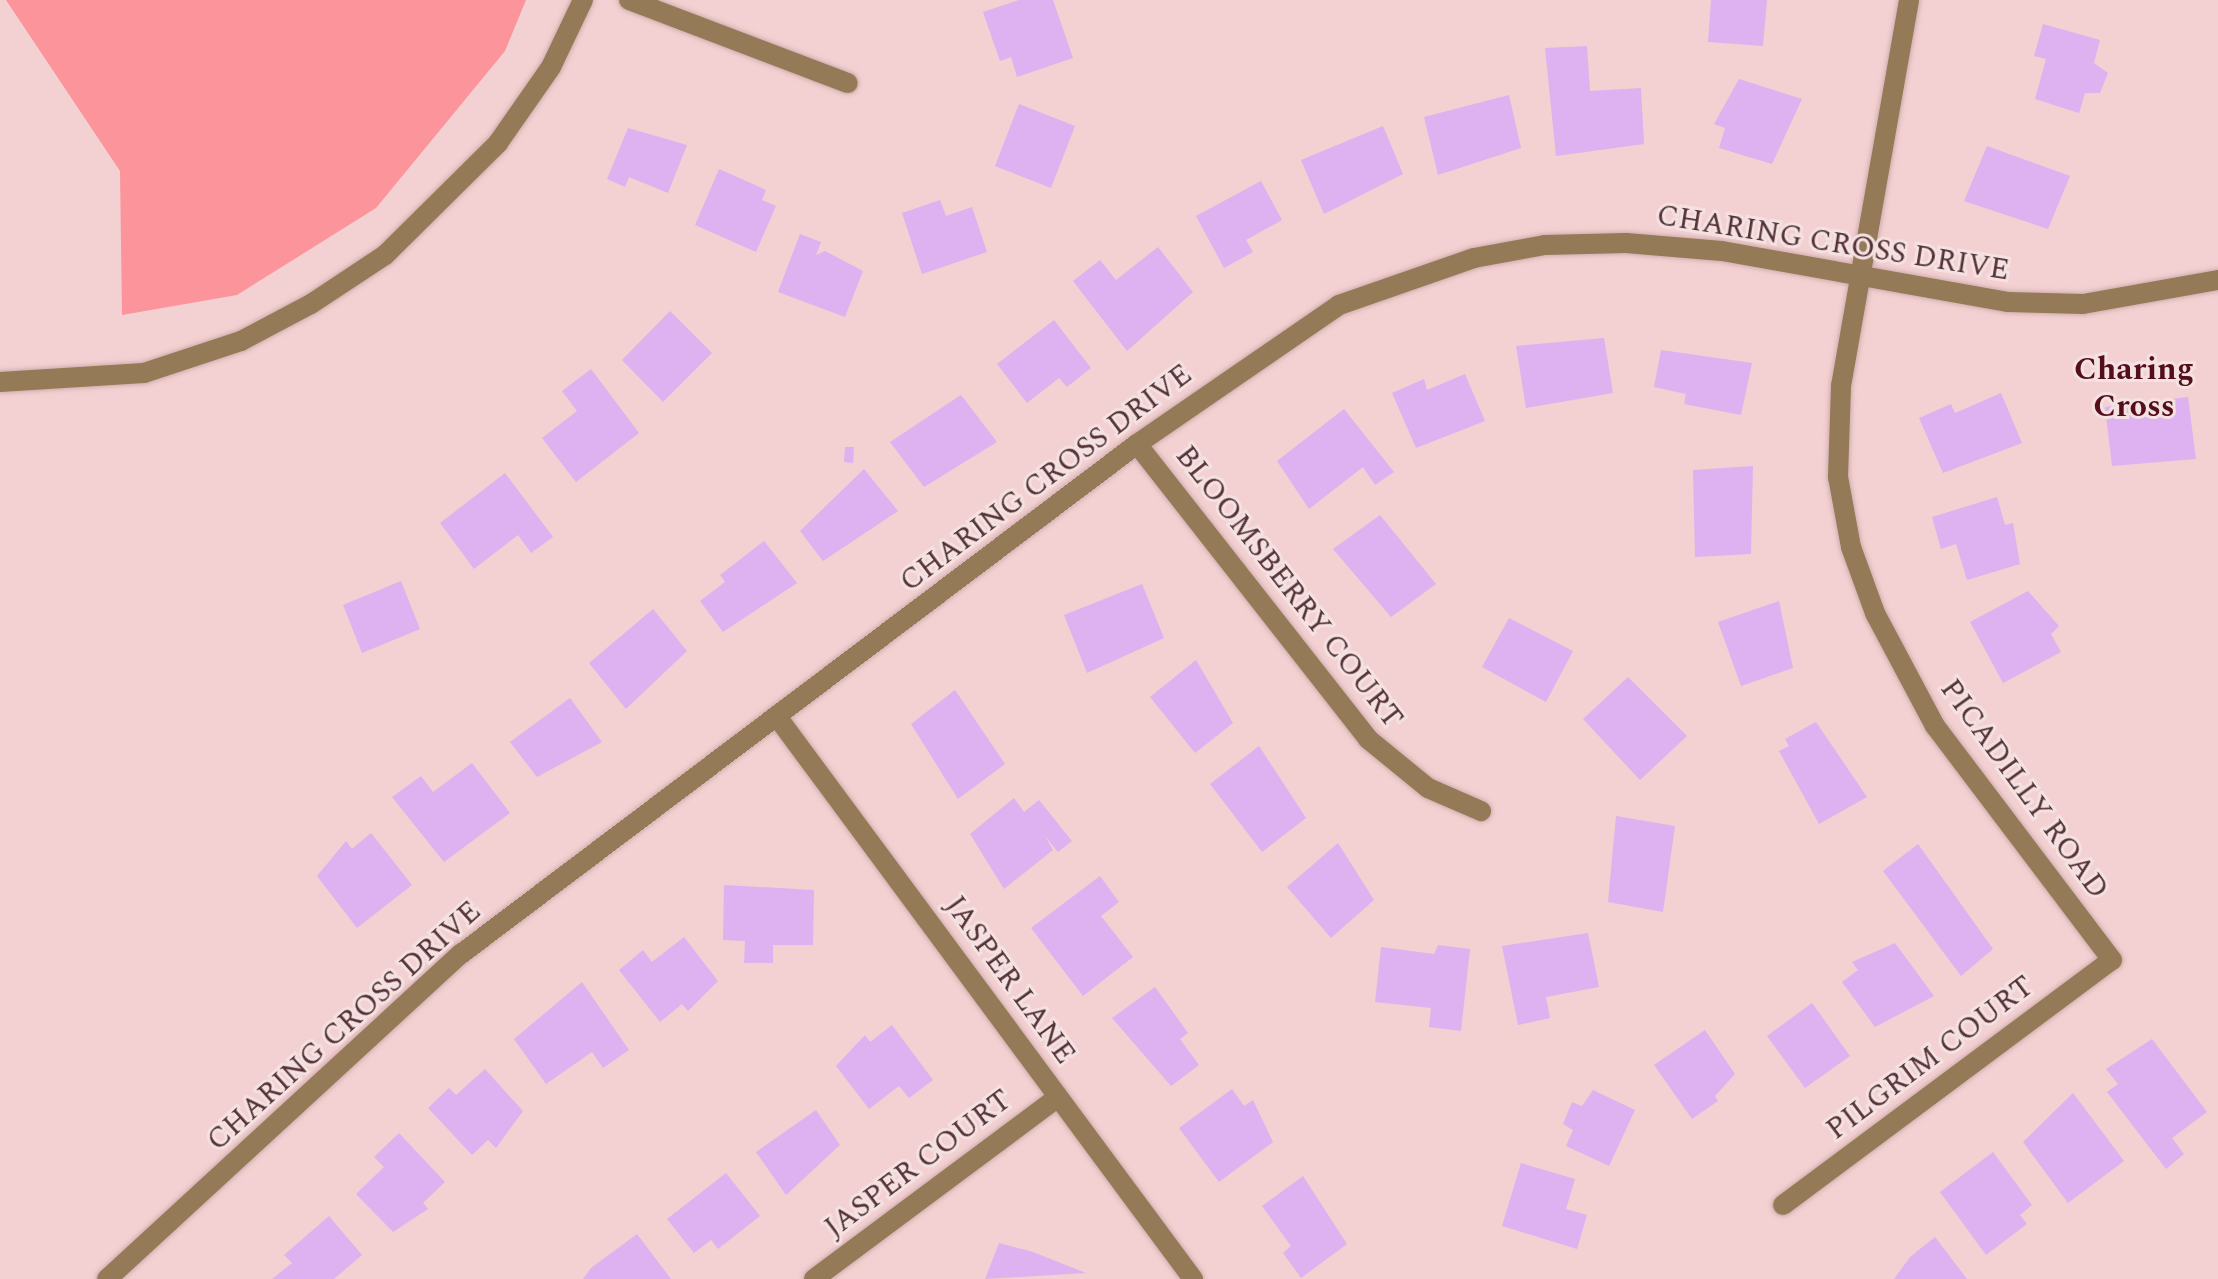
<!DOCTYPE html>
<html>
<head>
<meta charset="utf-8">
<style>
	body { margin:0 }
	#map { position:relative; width:2218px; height:1279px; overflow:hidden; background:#f3d0d1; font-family:Spectral,serif }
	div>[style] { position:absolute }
	.green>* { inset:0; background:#fb949b }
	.building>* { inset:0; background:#deb1f1 }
	.roads { filter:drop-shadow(0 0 2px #d0adae) drop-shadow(0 0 2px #d0adae) }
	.minor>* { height:20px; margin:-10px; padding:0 10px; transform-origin:10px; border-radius:10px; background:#947a56 }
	span { translate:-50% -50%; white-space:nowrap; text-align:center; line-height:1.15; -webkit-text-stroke:6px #f4e2e3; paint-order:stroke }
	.street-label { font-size:30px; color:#543134 }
	.neighbourhood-label { font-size:32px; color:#530d1b; font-weight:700 }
</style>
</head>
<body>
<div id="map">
	<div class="green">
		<i style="clip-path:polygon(6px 0,526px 0,505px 51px,376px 208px,237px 295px,122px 315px,120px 171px)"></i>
	</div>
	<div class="building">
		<i style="clip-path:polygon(1019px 0,1053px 0,1073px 58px,1017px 77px,1011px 57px,1000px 61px,983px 12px)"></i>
		<i style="clip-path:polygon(1711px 0,1767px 0,1763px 46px,1708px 42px)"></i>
		<i style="clip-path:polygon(2043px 24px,2100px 40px,2094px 63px,2108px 73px,2100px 93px,2085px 93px,2079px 113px,2035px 99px,2046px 59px,2034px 56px)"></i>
		<i style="clip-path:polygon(1587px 46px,1590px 91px,1641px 88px,1644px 144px,1556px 156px,1545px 48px)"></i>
		<i style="clip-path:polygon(1739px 79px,1802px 99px,1772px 164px,1719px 148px,1725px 128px,1714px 124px)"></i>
		<i style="clip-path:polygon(1509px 95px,1521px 148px,1438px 175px,1424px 117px)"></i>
		<i style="clip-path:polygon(1019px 104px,1075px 126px,1051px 188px,995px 166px)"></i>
		<i style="clip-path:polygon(1383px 126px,1403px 174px,1324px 214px,1301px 160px)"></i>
		<i style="clip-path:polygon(628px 128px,687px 145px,668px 193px,629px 177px,625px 187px,607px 179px)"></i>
		<i style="clip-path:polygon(1987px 146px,2070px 176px,2048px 229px,1964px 201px)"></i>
		<i style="clip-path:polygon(719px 169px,766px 190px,762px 200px,776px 206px,756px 252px,695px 225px)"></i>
		<i style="clip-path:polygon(1261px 181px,1282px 220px,1246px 240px,1253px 252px,1224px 268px,1196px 216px)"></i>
		<i style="clip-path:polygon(940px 200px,946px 216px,972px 207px,987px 252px,922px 274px,902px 213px)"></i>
		<i style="clip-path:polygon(800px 234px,821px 242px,816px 255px,825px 251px,863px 271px,845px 317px,778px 292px)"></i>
		<i style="clip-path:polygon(1158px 247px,1193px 292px,1127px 351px,1073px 281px,1100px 260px,1116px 280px)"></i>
		<i style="clip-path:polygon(670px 311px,712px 353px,663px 402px,622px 360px)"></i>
		<i style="clip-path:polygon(1054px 320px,1091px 368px,1067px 387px,1059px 378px,1027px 403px,997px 364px)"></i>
		<i style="clip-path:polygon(1604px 338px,1613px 393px,1526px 408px,1516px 346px)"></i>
		<i style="clip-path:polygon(1661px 350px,1752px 363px,1741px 415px,1684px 404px,1686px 394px,1654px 387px)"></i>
		<i style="clip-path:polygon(591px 369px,639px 433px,576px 482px,542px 438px,577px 411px,562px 391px)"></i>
		<i style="clip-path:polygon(1465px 374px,1485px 421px,1416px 448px,1392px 393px,1424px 379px,1427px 390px)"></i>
		<i style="clip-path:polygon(2001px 393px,2022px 443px,1943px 473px,1919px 418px,1951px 404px,1955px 413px)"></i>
		<i style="clip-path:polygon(961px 395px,997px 442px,924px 487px,890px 442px)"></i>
		<i style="clip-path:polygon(2188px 397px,2196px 459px,2112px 466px,2105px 407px)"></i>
		<i style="clip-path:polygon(1344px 409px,1394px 472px,1375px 485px,1363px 467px,1309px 509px,1277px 461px)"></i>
		<i style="clip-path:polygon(845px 447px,854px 447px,853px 463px,844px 462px)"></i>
		<i style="clip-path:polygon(1753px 466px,1751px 554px,1695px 557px,1693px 470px)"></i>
		<i style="clip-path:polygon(864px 469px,898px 511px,823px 561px,800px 531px)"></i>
		<i style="clip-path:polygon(505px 473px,553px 537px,531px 553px,518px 535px,474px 569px,440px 523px)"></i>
		<i style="clip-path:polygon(1997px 497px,2005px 525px,2013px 523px,2020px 564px,1967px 580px,1956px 544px,1941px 549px,1932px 517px)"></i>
		<i style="clip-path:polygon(1380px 515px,1436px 584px,1391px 617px,1333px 549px)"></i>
		<i style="clip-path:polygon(764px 541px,797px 583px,723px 632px,700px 601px,725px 582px,720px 575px)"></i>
		<i style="clip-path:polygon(401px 581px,420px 629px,362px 653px,343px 605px)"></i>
		<i style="clip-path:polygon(1142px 584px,1164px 638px,1087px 673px,1064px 615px)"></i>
		<i style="clip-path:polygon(2028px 591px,2059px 626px,2051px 634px,2061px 652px,2003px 683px,1970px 622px)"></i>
		<i style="clip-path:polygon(1779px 601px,1793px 668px,1741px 686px,1718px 622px)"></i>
		<i style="clip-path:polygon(653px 609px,687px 651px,626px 709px,589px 663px)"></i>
		<i style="clip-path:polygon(1509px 618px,1573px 651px,1546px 702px,1482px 667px)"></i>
		<i style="clip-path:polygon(1196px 660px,1233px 723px,1195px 753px,1150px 697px)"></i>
		<i style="clip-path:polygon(1628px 677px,1687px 736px,1640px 780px,1583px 719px)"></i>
		<i style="clip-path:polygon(955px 690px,1005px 764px,958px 799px,911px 724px)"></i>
		<i style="clip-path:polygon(570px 698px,602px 742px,537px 777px,510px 742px)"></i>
		<i style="clip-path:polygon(1816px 722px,1867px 797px,1819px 824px,1779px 751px,1789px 746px,1785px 739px)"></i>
		<i style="clip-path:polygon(1259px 746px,1306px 818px,1262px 852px,1210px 784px)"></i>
		<i style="clip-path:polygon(472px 763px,510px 813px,444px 862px,392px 797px,421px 776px,433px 792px)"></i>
		<i style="clip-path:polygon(1014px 798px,1024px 812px,1039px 800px,1072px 841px,1058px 852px,1045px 836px,1053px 850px,1004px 889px,970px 834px)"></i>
		<i style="clip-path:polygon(1616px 816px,1675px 826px,1663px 912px,1608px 902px)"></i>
		<i style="clip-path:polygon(371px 833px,412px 885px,357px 928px,317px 876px,346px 841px,352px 849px)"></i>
		<i style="clip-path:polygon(1338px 843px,1374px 900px,1331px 938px,1287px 887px)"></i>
		<i style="clip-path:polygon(1918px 844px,1993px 949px,1961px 976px,1883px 871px)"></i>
		<i style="clip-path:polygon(1100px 876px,1119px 902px,1101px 916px,1133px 957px,1083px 996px,1031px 928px)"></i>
		<i style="clip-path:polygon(724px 885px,814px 890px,813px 945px,773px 945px,773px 963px,744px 963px,745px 941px,723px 940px)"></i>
		<i style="clip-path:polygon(1588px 933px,1599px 987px,1546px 997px,1550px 1018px,1518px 1025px,1502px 946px)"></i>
		<i style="clip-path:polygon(684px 937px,718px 981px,688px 1011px,682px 1004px,660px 1022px,619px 970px,643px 950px,652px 962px)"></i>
		<i style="clip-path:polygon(1895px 943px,1934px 996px,1875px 1027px,1842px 982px,1858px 970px,1852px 962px)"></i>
		<i style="clip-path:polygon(1438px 945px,1470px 949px,1461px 1031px,1429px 1027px,1431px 1008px,1375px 1002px,1381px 947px,1434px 954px)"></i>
		<i style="clip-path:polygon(582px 982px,629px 1050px,603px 1068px,592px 1052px,546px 1084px,514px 1039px)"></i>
		<i style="clip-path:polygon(1155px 987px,1188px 1033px,1180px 1039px,1199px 1065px,1171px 1086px,1112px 1018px)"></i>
		<i style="clip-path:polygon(1812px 1003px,1850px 1056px,1805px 1088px,1767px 1036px)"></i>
		<i style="clip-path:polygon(892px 1025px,933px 1080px,909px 1098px,899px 1086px,869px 1109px,836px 1066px,865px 1035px,870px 1042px)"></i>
		<i style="clip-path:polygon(1705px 1030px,1735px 1074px,1715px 1096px,1718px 1101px,1692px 1119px,1654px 1065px)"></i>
		<i style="clip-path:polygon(2152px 1039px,2207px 1112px,2172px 1138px,2184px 1154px,2166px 1169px,2107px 1092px,2118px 1084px,2106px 1069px)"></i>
		<i style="clip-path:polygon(485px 1069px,523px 1111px,496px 1148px,488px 1140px,472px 1155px,428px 1108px,449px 1088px,456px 1095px)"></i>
		<i style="clip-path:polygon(1232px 1089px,1244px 1106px,1253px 1100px,1273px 1142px,1219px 1182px,1179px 1128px)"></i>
		<i style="clip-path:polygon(1593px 1090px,1635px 1110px,1609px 1166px,1566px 1146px,1573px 1130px,1563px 1124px,1572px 1102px,1582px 1106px)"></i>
		<i style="clip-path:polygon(2073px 1093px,2124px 1161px,2068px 1203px,2023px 1142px)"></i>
		<i style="clip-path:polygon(816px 1110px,840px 1145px,786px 1195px,756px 1152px)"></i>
		<i style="clip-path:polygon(399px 1133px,445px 1182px,423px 1203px,428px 1209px,393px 1232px,356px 1194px,384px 1167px,374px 1157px)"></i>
		<i style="clip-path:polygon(1993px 1152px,2032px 1205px,2020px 1215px,2027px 1224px,1986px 1255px,1940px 1192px)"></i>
		<i style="clip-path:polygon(1521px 1163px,1575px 1179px,1566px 1209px,1587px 1215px,1577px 1249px,1502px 1226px)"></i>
		<i style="clip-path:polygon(726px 1173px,760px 1216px,718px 1249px,711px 1240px,694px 1253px,667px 1219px)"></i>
		<i style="clip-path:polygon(1303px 1176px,1347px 1244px,1301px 1278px,1283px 1253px,1291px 1246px,1262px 1206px)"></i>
		<i style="clip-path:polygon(329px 1216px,362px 1255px,334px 1279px,272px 1279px,292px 1263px,284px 1255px)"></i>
		<i style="clip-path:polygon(637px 1234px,671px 1279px,583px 1279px,591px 1268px)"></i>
		<i style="clip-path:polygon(1935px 1237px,1967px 1279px,1894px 1279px,1910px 1257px)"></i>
		<i style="clip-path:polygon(999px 1243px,1033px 1252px,1086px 1273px,985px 1279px)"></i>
	</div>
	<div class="roads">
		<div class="minor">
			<i style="left:629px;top:0;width:234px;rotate:20.8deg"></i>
			<i style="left:0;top:382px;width:144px;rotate:-3.6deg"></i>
			<i style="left:144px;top:373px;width:102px;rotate:-18.3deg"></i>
			<i style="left:241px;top:341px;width:79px;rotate:-27.9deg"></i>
			<i style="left:311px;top:304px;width:89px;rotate:-33.5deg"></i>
			<i style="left:385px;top:255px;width:159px;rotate:-44.7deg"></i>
			<i style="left:498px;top:143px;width:93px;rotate:-55.1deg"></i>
			<i style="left:551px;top:67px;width:74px;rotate:-64.5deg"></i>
			<i style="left:1137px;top:444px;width:375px;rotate:51.9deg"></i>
			<i style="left:1368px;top:739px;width:77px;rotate:39.2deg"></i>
			<i style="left:1428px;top:788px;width:58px;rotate:23.5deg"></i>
			<i style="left:778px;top:718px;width:698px;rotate:53.51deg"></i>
			<i style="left:1783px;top:1205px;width:410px;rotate:-36.7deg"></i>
			<i style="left:2112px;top:960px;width:293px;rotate:-127.1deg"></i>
			<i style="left:1935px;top:726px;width:128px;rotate:-118deg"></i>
			<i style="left:1875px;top:613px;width:70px;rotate:-110deg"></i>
			<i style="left:1851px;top:547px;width:71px;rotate:-100.5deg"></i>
			<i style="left:1838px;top:477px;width:91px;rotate:-88.1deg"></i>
			<i style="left:1841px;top:386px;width:392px;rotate:-80deg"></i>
			<i style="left:107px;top:1279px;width:481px;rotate:-42.6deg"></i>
			<i style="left:461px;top:954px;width:847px;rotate:-37.03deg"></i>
			<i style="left:1137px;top:444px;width:245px;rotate:-34.5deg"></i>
			<i style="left:1339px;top:305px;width:143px;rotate:-19.2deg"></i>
			<i style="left:1474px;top:258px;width:72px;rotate:-10.4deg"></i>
			<i style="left:1545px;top:245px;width:81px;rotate:-1.4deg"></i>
			<i style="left:1626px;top:243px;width:96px;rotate:4.8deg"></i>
			<i style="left:1722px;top:251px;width:291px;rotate:10.1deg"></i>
			<i style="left:2008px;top:302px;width:75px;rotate:1.5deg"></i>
			<i style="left:2083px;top:304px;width:137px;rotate:-10.1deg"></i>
			<i style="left:814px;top:1279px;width:304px;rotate:-36.7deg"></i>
		</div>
	</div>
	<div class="street-label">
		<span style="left:1833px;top:243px;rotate:9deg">CHARING CROSS DRIVE</span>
		<span style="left:1046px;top:478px;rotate:-37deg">CHARING CROSS DRIVE</span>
		<span style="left:1289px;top:587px;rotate:52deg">BLOOMSBERRY COURT</span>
		<span style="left:2024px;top:789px;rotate:54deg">PICADILLY ROAD</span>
		<span style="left:1010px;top:980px;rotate:54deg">JASPER LANE</span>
		<span style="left:344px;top:1026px;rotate:-42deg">CHARING CROSS DRIVE</span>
		<span style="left:1930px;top:1058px;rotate:-37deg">PILGRIM COURT</span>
		<span style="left:918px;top:1164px;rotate:-37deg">JASPER COURT</span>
	</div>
	<div class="neighbourhood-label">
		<span style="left:2134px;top:389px">Charing<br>Cross</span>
	</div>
</div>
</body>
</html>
